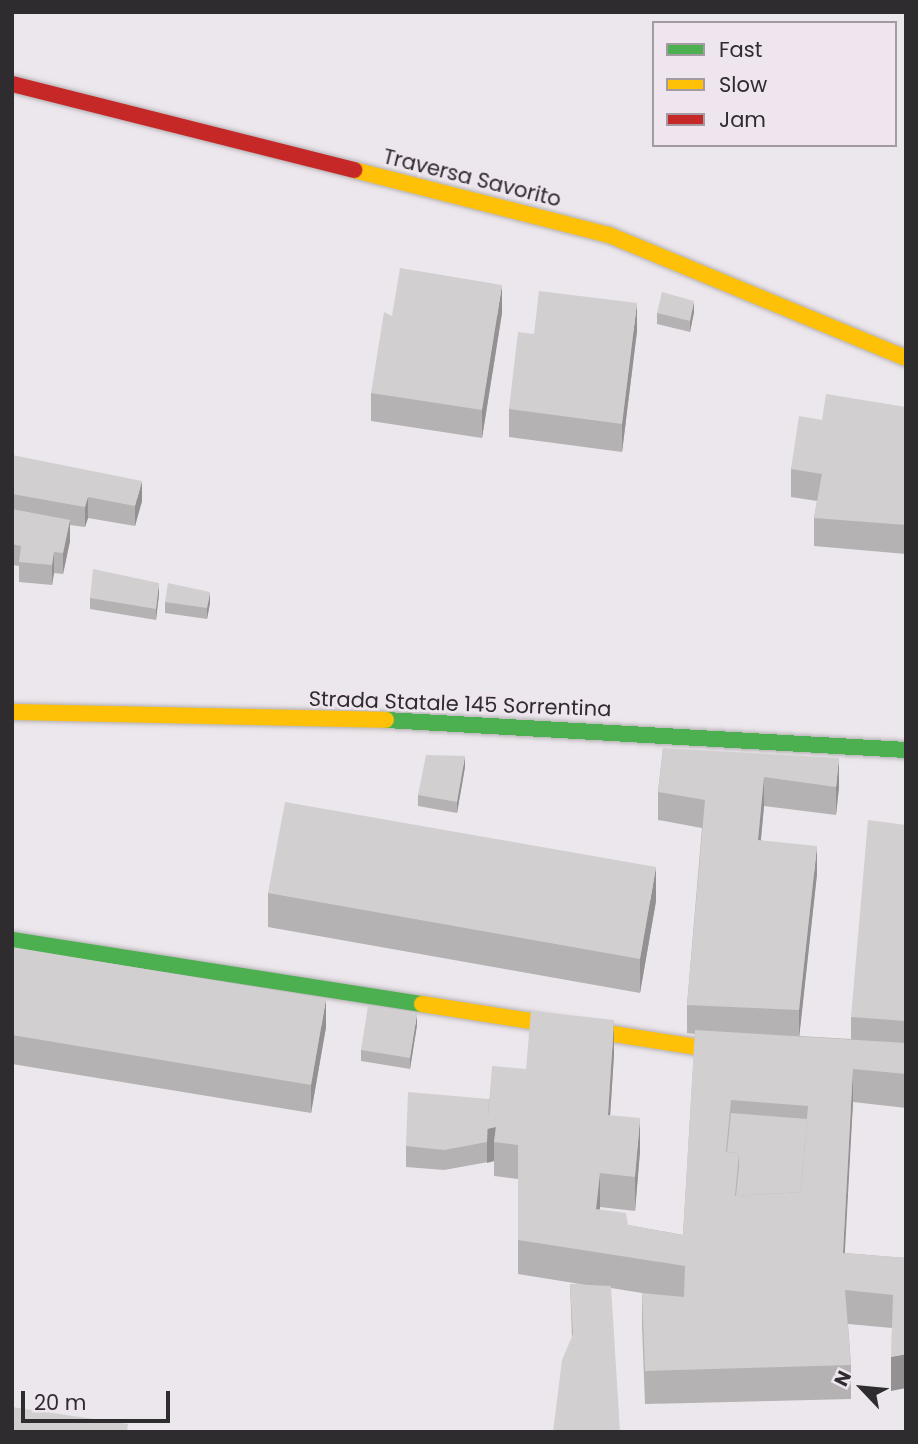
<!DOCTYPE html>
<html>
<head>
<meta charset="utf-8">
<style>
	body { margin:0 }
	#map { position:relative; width:918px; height:1444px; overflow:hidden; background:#ece7ec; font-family:Poppins,sans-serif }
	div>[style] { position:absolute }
	.roads { filter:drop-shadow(0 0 2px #b3b0b3) drop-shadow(0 0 2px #b3b0b3) }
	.fast>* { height:16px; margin:-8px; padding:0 8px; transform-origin:8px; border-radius:8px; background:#4caf50 }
	.slow>* { height:16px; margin:-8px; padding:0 8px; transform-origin:8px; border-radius:8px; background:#ffc107 }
	.jam>* { height:16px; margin:-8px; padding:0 8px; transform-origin:8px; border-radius:8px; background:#c62828 }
	.wall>* { inset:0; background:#b5b2b3 }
	.shaded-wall>* { inset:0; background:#939192 }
	.building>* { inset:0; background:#d2cfd0 }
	span { translate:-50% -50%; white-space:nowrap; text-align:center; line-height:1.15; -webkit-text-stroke:5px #eee5ee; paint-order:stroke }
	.street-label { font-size:21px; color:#2f2c2f }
	.frame { position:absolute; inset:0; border:14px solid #2f2c2f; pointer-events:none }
	.legend { position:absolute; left:652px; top:21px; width:245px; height:126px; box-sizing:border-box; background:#eee5ee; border:2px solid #a29ba2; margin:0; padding:9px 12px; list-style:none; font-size:21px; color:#2f2c2f }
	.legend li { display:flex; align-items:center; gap:14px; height:35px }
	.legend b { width:35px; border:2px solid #a29ba2 }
	.north { position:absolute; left:827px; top:1353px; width:70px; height:70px; -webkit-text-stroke:5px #eee5ee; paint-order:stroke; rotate:296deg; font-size:19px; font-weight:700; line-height:28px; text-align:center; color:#2f2c2f }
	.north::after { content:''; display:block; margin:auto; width:24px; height:32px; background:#2f2c2f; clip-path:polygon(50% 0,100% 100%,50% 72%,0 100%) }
	.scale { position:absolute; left:21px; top:1391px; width:149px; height:32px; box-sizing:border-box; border:4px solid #2f2c2f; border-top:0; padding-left:9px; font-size:21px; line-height:24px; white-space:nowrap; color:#2f2c2f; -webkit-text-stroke:5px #eee5ee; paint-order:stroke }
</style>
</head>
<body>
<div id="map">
	<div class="roads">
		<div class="fast">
			<i style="left:386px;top:720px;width:521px;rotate:3.3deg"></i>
			<i style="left:12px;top:940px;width:415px;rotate:8.9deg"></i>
		</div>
		<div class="slow">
			<i style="left:354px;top:170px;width:263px;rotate:14.3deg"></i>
			<i style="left:609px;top:235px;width:321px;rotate:22.5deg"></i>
			<i style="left:12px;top:712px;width:374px;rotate:1.2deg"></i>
			<i style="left:422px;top:1004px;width:329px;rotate:8.9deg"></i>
		</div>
		<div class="jam">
			<i style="left:12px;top:84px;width:353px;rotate:14.1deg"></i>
		</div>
	</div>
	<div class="wall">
		<i style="clip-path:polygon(694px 312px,690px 332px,657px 324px,657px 313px)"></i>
		<i style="clip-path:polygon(502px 313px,482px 438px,371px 421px,371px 393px)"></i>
		<i style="clip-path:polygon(637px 331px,622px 452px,509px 437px,509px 409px,534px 334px)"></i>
		<i style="clip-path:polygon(906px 407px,906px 554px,814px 546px,814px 518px,817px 501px,791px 497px,791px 469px,822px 420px)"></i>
		<i style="clip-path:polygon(12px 455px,142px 501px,135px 526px,88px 518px,85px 527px,70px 525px,70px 541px,63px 574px,54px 573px,52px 585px,19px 582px,19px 566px,12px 565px)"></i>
		<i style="clip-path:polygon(159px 594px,156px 620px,90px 609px,90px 598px)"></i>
		<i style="clip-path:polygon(165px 602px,210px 603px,207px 619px,165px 613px)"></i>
		<i style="clip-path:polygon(663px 748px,839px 787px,836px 815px,764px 806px,761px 840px,817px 874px,799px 1036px,851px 1039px,851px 1017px,906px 825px,906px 1108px,853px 1102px,844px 1253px,906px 1258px,891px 1391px,892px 1328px,848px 1324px,851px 1365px,851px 1399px,645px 1404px,642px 1326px,642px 1293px,611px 1288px,572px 1337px,570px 1284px,586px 1285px,518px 1274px,518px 1179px,494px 1176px,494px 1161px,444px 1170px,406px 1167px,406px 1146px,489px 1099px,526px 1069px,614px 1054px,610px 1115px,640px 1151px,635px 1211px,600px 1207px,599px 1210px,628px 1225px,683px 1235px,695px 1034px,687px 1033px,687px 1005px,702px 828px,658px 820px,658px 792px)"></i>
		<i style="clip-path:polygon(465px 767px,457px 813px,418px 806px,418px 795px)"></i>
		<i style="clip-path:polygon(268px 893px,656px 901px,640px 993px,268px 927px)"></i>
		<i style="clip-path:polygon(12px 947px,326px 1027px,311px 1113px,12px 1064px)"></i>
		<i style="clip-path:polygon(417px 1025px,410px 1069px,361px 1061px,361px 1050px)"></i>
	</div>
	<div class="shaded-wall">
		<i style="clip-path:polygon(502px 285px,502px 313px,482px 438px,482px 410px)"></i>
		<i style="clip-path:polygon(694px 301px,694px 312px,690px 332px,690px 321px)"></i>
		<i style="clip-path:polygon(637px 303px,637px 331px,622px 452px,622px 424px)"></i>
		<i style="clip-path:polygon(142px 481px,142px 501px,135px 526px,135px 506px)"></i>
		<i style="clip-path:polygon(88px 497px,88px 518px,85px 527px,85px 507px)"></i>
		<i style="clip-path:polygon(70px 520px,70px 541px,63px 574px,63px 553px)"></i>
		<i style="clip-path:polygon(54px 552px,54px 573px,52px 585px,52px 565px)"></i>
		<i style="clip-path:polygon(159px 583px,159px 594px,156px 620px,156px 609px)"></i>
		<i style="clip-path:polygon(210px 592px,210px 603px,207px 619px,207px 608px)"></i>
		<i style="clip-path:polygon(465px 756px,465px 767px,457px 813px,457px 802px)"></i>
		<i style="clip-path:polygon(839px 758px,839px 787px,836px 815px,836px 787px)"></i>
		<i style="clip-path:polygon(764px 777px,764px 806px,758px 868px,758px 840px)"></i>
		<i style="clip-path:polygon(817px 846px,817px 874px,799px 1039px,799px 1010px)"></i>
		<i style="clip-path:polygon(656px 867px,656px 901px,640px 993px,640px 959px)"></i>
		<i style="clip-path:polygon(326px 999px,326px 1027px,311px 1113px,311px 1085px)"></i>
		<i style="clip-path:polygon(417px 1014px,417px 1025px,410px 1069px,410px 1058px)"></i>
		<i style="clip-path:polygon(614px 1020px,614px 1054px,608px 1149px,608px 1115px)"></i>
		<i style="clip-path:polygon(853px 1069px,853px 1102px,843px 1287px,843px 1253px)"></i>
		<i style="clip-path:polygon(640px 1118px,640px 1151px,635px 1211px,635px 1177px)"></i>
		<i style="clip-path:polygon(496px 1127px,494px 1142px,494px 1161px,487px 1163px,487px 1129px)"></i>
		<i style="clip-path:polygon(600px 1173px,600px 1207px,596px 1243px,596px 1209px)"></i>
		<i style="clip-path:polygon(906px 1354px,906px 1388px,891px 1391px,891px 1357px)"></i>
	</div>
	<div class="building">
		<i style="clip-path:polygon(400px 268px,502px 285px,482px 410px,371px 393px,384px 312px,392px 316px)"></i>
		<i style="clip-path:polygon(539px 291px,637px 303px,622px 424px,509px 409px,518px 332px,534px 334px)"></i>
		<i style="clip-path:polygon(662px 292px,694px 301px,690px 321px,657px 313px)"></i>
		<i style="clip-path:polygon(826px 394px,906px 407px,906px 525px,814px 518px,822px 474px,791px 469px,799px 416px,822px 420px)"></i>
		<i style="clip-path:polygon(12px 455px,142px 481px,135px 506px,88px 497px,85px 507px,12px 494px)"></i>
		<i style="clip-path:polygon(12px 509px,70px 520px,63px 553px,54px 552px,52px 565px,19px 562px,21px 546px,12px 544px)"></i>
		<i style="clip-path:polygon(93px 569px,159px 583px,156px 609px,90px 598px)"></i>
		<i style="clip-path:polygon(168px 583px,210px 592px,207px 608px,165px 602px)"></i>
		<i style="clip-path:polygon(663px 748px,839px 758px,836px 787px,764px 777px,758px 840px,817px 846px,799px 1010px,687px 1005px,705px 800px,658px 792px)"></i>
		<i style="clip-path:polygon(426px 755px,465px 756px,457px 802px,418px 795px)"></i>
		<i style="clip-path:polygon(285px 802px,656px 867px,640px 959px,268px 893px)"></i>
		<i style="clip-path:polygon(868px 820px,906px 825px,906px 1021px,851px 1017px)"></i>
		<i style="clip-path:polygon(12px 947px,326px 999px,311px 1085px,12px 1035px)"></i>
		<i style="clip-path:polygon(368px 1006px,417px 1014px,410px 1058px,361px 1050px)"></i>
		<i style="clip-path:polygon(evenodd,531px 1011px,614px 1020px,608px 1115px,640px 1118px,635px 1177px,600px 1173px,596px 1209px,626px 1213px,628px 1225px,683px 1235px,695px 1030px,906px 1043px,906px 1074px,853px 1069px,843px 1253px,906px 1258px,906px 1354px,891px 1357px,893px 1295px,845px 1290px,851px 1365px,645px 1371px,642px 1293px,684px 1297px,685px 1266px,518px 1240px,518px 1145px,494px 1142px,496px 1127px,487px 1129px,492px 1066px,526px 1069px,531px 1011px,731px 1100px,808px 1106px,801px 1192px,735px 1196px,739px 1153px,726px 1152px,731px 1100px)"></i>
		<i style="clip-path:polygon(408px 1092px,489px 1099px,487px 1142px,444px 1150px,406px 1146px)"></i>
		<i style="clip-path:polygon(731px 1113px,807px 1119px,801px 1192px,736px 1196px,739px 1166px,739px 1153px,727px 1152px)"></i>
		<i style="clip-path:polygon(570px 1284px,611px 1286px,620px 1432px,553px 1432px,562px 1360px,573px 1334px)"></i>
		<i style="clip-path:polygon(12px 1407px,128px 1424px,127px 1432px,12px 1432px)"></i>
	</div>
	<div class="street-label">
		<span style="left:472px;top:178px;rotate:14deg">Traversa Savorito</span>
		<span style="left:460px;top:704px;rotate:2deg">Strada Statale 145 Sorrentina</span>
	</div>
	<div class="frame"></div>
	<ul class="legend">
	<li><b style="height:9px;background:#4caf50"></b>Fast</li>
	<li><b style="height:9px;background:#ffc107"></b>Slow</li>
	<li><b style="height:9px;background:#c62828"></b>Jam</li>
	</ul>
	<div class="north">N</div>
	<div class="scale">20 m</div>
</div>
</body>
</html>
